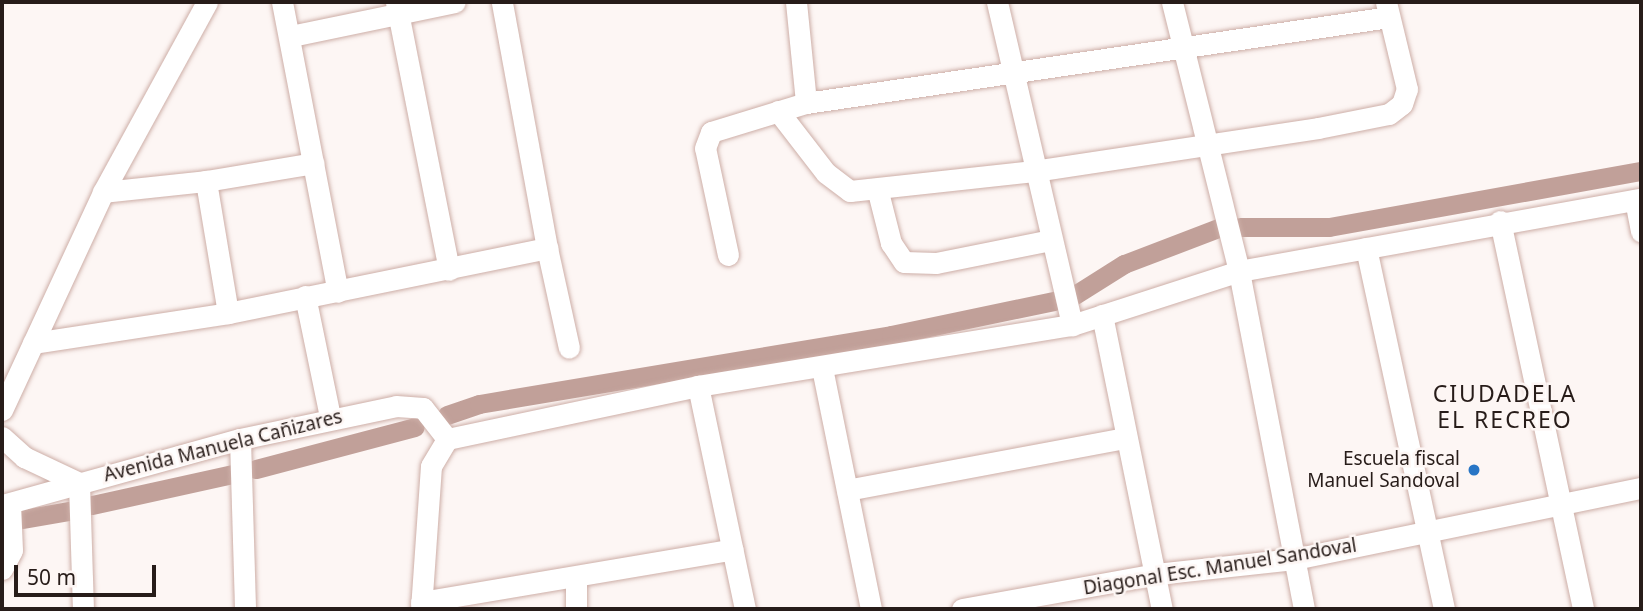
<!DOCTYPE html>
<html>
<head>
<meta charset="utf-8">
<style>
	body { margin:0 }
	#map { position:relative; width:1643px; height:611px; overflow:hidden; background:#fdf6f4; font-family:"Noto Sans",sans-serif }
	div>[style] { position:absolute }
	.canal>* { height:19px; margin:-9.5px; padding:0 9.5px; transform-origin:9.5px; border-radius:9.5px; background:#c1a099 }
	.roads { filter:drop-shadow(0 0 2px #cdaea7) drop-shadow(0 0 2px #cdaea7) }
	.street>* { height:21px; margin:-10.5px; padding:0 10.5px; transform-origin:10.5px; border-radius:10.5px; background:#fff }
	.dots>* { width:19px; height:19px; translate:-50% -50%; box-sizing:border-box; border:4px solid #fdf6f4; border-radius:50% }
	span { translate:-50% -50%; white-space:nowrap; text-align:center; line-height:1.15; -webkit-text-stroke:5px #fdf6f4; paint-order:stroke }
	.street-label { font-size:19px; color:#271c19 }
	.poi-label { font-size:19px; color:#271c19 }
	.right { translate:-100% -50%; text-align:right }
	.quarter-label { font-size:23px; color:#271c19; letter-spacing:2px }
	.frame { position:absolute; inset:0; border:4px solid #271c19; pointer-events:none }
	.scale { position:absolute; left:14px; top:565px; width:142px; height:32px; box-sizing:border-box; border:4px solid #271c19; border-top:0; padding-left:9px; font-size:21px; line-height:24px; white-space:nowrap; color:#271c19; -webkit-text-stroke:5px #fdf6f4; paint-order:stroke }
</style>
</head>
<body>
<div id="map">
	<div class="canal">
		<i style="left:1240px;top:227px;width:89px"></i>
		<i style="left:1329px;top:227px;width:317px;rotate:-10.2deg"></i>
		<i style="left:1070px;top:298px;width:64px;rotate:-32.2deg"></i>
		<i style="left:1124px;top:264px;width:104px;rotate:-20.9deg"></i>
		<i style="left:447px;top:415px;width:34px;rotate:-19deg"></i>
		<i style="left:479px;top:404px;width:418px;rotate:-9.5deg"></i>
		<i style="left:891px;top:335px;width:167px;rotate:-11.8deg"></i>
		<i style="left:256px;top:469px;width:164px;rotate:-14.8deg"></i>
		<i style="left:92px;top:505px;width:144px;rotate:-12.4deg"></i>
		<i style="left:23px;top:519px;width:47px;rotate:-9.9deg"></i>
	</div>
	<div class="roads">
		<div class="street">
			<i style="left:282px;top:2px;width:295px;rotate:79.1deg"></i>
			<i style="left:396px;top:2px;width:273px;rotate:78.8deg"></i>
			<i style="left:796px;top:2px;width:101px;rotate:84.3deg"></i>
			<i style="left:997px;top:2px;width:332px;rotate:76.9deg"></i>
			<i style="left:291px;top:36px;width:167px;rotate:-11.7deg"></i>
			<i style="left:778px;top:111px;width:78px;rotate:52.3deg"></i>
			<i style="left:826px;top:173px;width:30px;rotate:37deg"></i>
			<i style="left:850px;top:191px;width:185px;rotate:-6.2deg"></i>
			<i style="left:1034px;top:171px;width:287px;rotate:-8.6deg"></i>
			<i style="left:1318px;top:128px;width:72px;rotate:-11.2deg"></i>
			<i style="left:1389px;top:114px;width:16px;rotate:-38deg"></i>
			<i style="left:1402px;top:104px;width:16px;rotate:-72deg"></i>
			<i style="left:1407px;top:89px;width:89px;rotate:-103.6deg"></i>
			<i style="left:103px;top:192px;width:104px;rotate:-6.1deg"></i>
			<i style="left:878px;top:192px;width:53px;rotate:75.7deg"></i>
			<i style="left:891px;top:243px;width:23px;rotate:56deg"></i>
			<i style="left:904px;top:262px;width:32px;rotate:2deg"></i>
			<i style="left:936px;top:263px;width:117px;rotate:-11.3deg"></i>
			<i style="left:1635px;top:200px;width:32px;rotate:79deg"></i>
			<i style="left:1500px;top:221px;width:397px;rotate:77.9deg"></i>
			<i style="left:547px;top:248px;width:102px;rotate:77.6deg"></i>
			<i style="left:1366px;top:248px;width:369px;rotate:77.8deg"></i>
			<i style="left:728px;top:255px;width:109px;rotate:-102.1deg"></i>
			<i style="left:705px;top:148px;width:17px;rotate:-69deg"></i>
			<i style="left:711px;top:132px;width:99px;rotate:-17deg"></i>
			<i style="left:806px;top:103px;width:589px;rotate:-8.39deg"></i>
			<i style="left:305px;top:296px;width:124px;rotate:78.3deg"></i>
			<i style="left:228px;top:313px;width:134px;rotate:-99.5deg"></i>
			<i style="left:206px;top:181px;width:109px;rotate:-9.5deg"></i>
			<i style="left:1102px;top:315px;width:300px;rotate:78.5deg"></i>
			<i style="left:33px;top:343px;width:197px;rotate:-8.7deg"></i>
			<i style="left:228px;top:313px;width:326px;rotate:-11.5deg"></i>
			<i style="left:547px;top:248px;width:250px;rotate:-100.4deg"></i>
			<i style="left:822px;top:368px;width:246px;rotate:78.5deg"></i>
			<i style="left:698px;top:386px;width:228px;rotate:78.1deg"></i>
			<i style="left:2px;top:410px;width:240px;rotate:-65.1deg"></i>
			<i style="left:103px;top:192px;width:217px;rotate:-61.3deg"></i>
			<i style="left:2px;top:437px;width:30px;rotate:42deg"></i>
			<i style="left:24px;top:457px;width:61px;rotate:25.3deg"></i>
			<i style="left:79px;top:483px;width:126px;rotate:88.2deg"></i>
			<i style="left:240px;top:439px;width:170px;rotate:88.3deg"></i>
			<i style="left:847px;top:490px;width:283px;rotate:-10.6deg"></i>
			<i style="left:2px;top:505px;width:247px;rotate:-15.5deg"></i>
			<i style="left:240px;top:439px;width:159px;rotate:-11.9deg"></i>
			<i style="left:396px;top:406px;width:27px;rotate:4deg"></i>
			<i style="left:423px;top:408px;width:39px;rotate:52deg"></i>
			<i style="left:2px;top:569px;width:21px;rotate:-62deg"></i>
			<i style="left:12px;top:550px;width:46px;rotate:-92.5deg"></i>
			<i style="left:576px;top:577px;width:32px;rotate:90deg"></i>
			<i style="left:421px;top:602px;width:316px;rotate:-9.6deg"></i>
			<i style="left:421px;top:609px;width:143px;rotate:-86deg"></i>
			<i style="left:431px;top:466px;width:31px;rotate:-59deg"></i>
			<i style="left:447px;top:439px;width:257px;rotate:-11.9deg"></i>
			<i style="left:698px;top:386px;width:379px;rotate:-9.3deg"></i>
			<i style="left:1072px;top:325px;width:176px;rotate:-17.9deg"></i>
			<i style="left:1239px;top:271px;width:277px;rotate:-104deg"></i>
			<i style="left:962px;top:609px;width:197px;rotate:-10.2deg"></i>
			<i style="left:1156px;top:574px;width:139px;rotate:-6.2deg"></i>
			<i style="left:1294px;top:559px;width:354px;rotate:-11.6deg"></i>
			<i style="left:1304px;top:609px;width:344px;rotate:-100.9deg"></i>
			<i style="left:1239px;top:271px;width:408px;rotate:-10.2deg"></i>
		</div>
	</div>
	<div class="dots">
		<i style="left:1474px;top:470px;background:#2875c5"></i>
	</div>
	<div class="street-label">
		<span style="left:223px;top:446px;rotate:-14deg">Avenida Manuela Cañizares</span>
		<span style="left:1220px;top:567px;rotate:-9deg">Diagonal Esc. Manuel Sandoval</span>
	</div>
	<div class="poi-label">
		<span class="right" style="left:1460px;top:470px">Escuela fiscal<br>Manuel Sandoval</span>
	</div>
	<div class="quarter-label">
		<span style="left:1505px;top:406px">CIUDADELA<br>EL RECREO</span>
	</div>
	<div class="frame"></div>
	<div class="scale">50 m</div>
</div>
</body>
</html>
